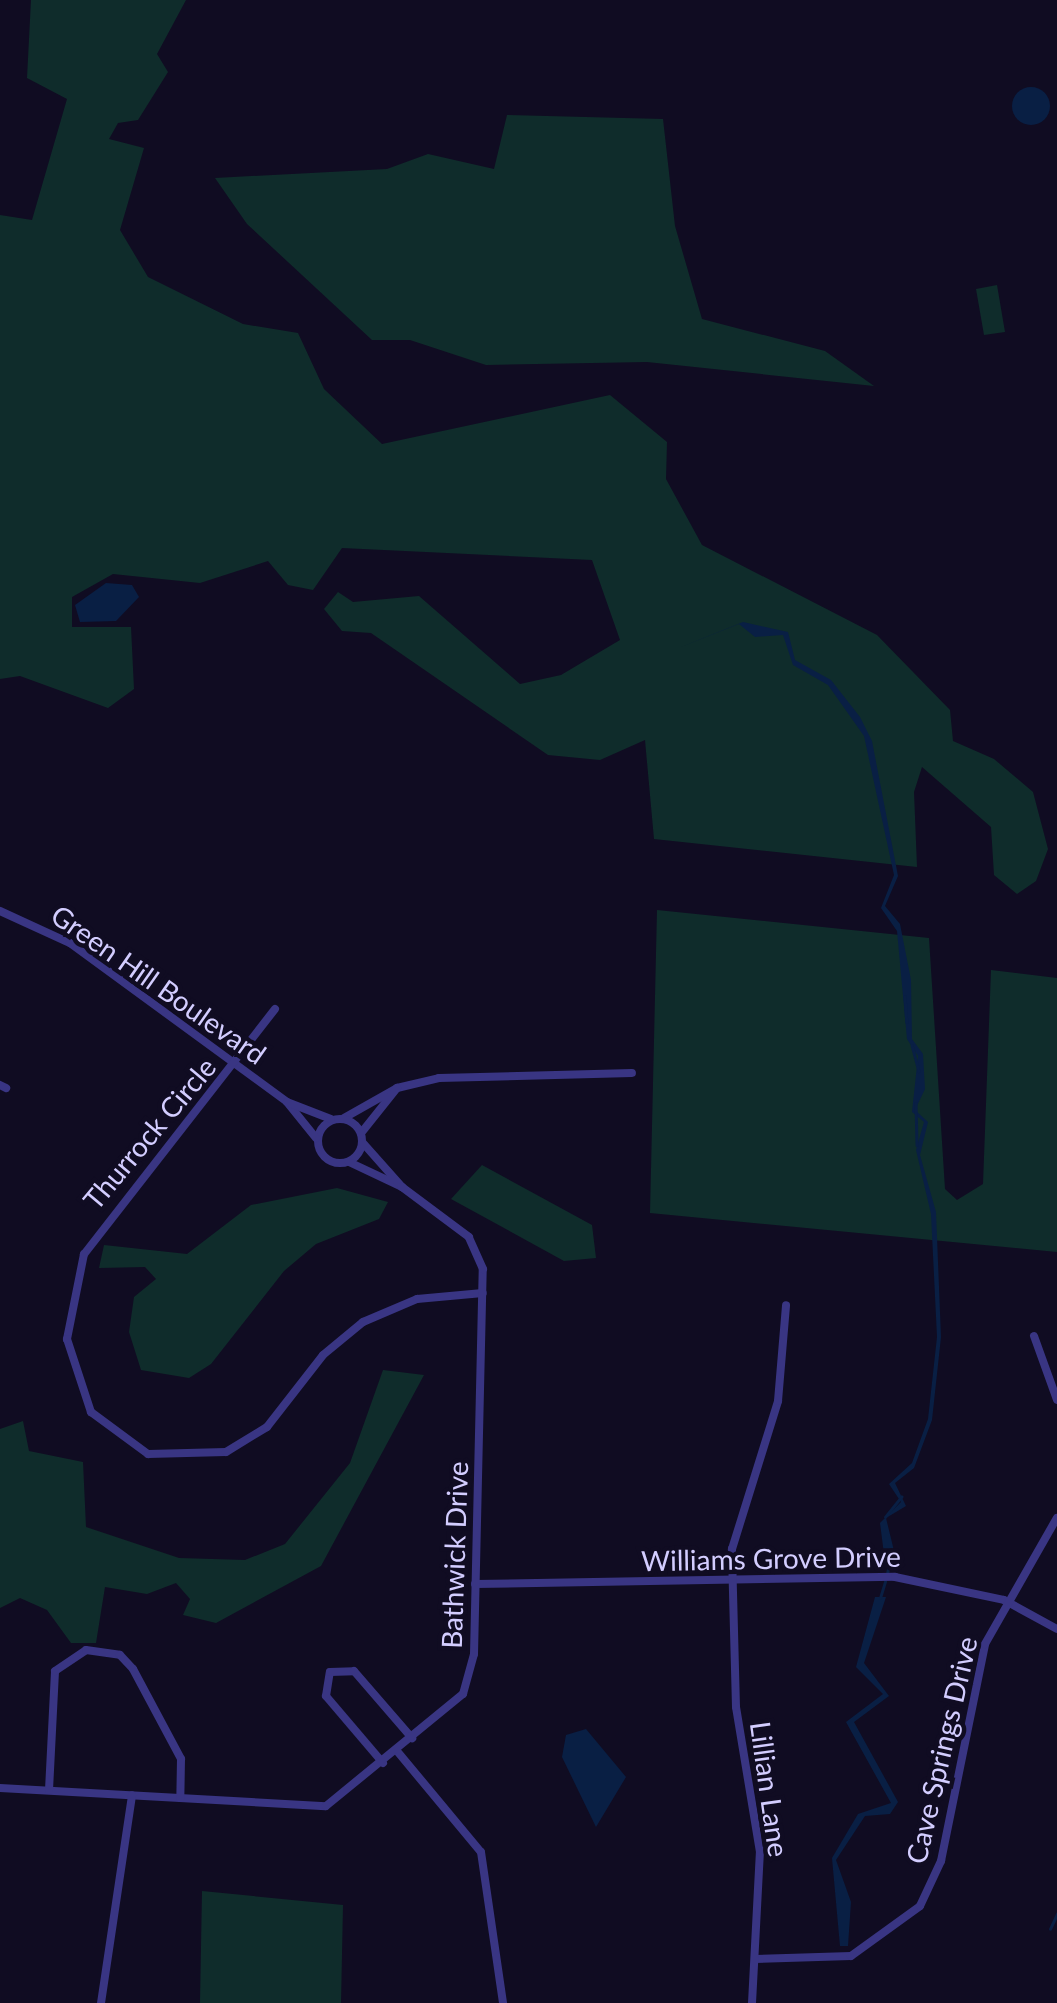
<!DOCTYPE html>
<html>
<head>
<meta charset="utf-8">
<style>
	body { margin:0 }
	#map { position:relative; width:1057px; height:2003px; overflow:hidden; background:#100c22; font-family:Lato,sans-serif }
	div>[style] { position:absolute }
	.green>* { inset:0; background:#0f2c2b }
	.water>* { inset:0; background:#091f44 }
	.round { border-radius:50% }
	.stream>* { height:2.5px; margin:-1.25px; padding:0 1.25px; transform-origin:1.25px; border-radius:1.25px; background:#091f44 }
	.minor>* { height:8px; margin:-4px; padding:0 4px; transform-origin:4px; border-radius:4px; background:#393583 }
	.minor>.ring { margin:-4px; padding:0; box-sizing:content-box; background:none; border:8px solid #393583; border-radius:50% }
	span { translate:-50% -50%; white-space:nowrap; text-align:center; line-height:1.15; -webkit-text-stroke:9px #100c22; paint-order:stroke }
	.street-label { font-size:28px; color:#d3cdff }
</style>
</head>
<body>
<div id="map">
	<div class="green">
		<i style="clip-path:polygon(31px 0,186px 0,157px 54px,168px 72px,138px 120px,118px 123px,109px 139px,144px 148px,120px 230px,148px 277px,243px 324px,298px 333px,324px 389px,382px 444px,610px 395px,667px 442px,666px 479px,702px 545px,877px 635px,950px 710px,953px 741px,994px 759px,1033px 792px,1048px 849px,1036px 881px,1017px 894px,994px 875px,991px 827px,922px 767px,914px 792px,917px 867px,654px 839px,645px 740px,600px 760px,548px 755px,371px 633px,342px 631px,324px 609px,338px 592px,353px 602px,419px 596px,520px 684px,561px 675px,620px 640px,592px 560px,342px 548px,313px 590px,288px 585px,268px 561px,200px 583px,113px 574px,72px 597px,72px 627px,131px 627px,134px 689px,108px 708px,20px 676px,0 679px,0 215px,32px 220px,67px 99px,27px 78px)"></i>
		<i style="clip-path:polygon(507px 115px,663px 119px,675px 226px,702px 319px,825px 351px,874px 386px,647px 362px,486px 365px,410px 340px,372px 340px,247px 224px,215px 178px,387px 169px,428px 154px,494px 169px)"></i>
		<i style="clip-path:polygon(997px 285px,1005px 332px,984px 335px,976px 289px)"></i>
		<i style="clip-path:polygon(657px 910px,929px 938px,945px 1189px,957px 1200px,983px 1184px,991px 970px,1057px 978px,1057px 1252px,650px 1213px)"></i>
		<i style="clip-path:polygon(482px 1165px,592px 1225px,596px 1258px,564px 1261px,451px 1199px)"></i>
		<i style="clip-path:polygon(337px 1188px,388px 1202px,379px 1219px,316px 1244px,284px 1271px,211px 1364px,189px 1378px,141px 1370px,129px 1332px,134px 1297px,156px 1279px,145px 1267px,99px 1268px,104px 1245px,187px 1254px,251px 1205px)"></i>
		<i style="clip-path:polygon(383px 1370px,424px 1375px,321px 1566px,216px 1623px,183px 1615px,190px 1599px,176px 1583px,147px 1594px,105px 1587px,96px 1643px,71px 1643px,47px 1610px,20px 1598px,0 1608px,0 1429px,23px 1421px,29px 1451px,83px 1462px,86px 1527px,179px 1558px,245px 1560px,285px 1544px,350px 1463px)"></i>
		<i style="clip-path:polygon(202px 1891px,343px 1905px,341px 2003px,200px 2003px)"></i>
	</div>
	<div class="water">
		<i class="round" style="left:1012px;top:87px;width:38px;height:38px"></i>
		<i style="clip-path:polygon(106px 583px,132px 585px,139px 597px,116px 621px,80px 622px,75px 605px)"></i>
		<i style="clip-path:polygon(743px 622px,788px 632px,795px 660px,831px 680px,860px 717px,872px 741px,898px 876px,885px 906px,900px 924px,911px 980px,912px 1039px,923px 1054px,925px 1089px,915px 1110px,928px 1122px,920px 1155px,936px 1212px,941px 1337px,932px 1420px,914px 1468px,895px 1483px,906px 1506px,886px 1518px,896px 1559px,884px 1554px,880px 1523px,901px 1502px,889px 1484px,912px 1463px,928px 1419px,937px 1337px,931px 1214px,916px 1150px,924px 1122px,912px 1112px,918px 1056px,907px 1039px,897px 931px,881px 908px,894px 875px,864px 736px,828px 685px,793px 665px,783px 635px,755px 637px,739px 624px,676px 649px)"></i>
		<i style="clip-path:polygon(875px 1597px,886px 1597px,864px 1663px,889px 1696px,854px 1722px,898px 1802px,890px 1814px,865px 1816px,836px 1860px,851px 1902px,848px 1946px,840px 1946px,832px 1858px,858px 1814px,891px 1803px,846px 1722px,883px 1694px,856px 1667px)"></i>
		<i style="clip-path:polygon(586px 1729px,626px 1777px,596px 1827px,562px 1757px,566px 1735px)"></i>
	</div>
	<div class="stream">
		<i style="left:905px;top:996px;width:26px;rotate:86deg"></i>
		<i style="left:912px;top:1045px;width:27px;rotate:75deg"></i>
		<i style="left:916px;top:1103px;width:42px;rotate:88.6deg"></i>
		<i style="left:885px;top:1517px;width:26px;rotate:-51deg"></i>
		<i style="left:887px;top:1574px;width:16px;rotate:-79deg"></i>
		<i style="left:880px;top:1598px;width:17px;rotate:-73deg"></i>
		<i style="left:1050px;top:1929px;width:17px;rotate:-65deg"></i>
	</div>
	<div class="minor">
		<i style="left:0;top:911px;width:77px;rotate:24.6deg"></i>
		<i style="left:70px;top:943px;width:269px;rotate:36.2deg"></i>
		<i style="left:275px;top:1009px;width:311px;rotate:127.9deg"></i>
		<i style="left:84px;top:1254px;width:87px;rotate:101.3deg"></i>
		<i style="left:67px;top:1339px;width:77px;rotate:71.8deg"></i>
		<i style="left:91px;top:1412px;width:71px;rotate:36.4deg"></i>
		<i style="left:148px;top:1454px;width:78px;rotate:-1.5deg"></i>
		<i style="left:226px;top:1452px;width:48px;rotate:-31.4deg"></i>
		<i style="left:267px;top:1427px;width:91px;rotate:-52.1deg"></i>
		<i style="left:323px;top:1355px;width:52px;rotate:-39.5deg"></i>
		<i style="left:363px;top:1322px;width:59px;rotate:-23.1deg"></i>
		<i style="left:417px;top:1299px;width:66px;rotate:-5.2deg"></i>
		<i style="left:0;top:1085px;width:7px;rotate:27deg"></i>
		<i style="left:397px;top:1088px;width:43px;rotate:-13.4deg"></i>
		<i style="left:439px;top:1078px;width:193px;rotate:-1.5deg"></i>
		<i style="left:344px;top:1118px;width:61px;rotate:-29.5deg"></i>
		<i style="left:397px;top:1088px;width:56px;rotate:128.5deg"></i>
		<i class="ring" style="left:318px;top:1119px;width:36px;height:36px"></i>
		<i style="left:316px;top:1138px;width:46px;rotate:-128.9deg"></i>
		<i style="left:287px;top:1102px;width:47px;rotate:21.1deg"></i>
		<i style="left:349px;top:1162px;width:59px;rotate:25.3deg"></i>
		<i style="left:402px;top:1187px;width:60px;rotate:-131.6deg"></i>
		<i style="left:1034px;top:1336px;width:68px;rotate:70.2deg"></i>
		<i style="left:475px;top:1584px;width:420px;rotate:-1deg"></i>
		<i style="left:895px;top:1577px;width:111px;rotate:11.9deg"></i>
		<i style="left:1004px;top:1600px;width:60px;rotate:28.7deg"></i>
		<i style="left:397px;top:1751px;width:131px;rotate:50.3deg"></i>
		<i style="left:481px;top:1852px;width:153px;rotate:81.7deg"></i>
		<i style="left:383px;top:1763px;width:88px;rotate:-130.4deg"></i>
		<i style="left:326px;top:1696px;width:24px;rotate:-81deg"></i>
		<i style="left:330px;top:1672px;width:24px;rotate:-2deg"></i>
		<i style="left:354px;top:1671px;width:89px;rotate:49.1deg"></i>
		<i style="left:0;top:1788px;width:326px;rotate:3.2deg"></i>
		<i style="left:326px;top:1806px;width:177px;rotate:-39.3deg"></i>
		<i style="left:463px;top:1694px;width:41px;rotate:-74.6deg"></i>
		<i style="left:474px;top:1654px;width:385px;rotate:-88.7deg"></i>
		<i style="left:483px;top:1269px;width:35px;rotate:-114deg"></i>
		<i style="left:469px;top:1237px;width:84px;rotate:-143.3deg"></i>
		<i style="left:49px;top:1790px;width:119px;rotate:-87.1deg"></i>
		<i style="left:55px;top:1671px;width:37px;rotate:-34deg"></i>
		<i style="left:86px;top:1650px;width:34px;rotate:8deg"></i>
		<i style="left:120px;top:1655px;width:19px;rotate:47deg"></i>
		<i style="left:133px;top:1669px;width:102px;rotate:61.9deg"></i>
		<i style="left:181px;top:1759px;width:39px;rotate:91deg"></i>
		<i style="left:755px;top:1959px;width:96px;rotate:-1.8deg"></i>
		<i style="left:851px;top:1956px;width:85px;rotate:-35.9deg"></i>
		<i style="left:920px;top:1906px;width:50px;rotate:-65deg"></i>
		<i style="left:941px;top:1861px;width:221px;rotate:-78.5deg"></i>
		<i style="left:985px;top:1644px;width:145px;rotate:-60.3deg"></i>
		<i style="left:101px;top:2003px;width:210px;rotate:-81.5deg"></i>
		<i style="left:752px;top:2003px;width:151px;rotate:-87deg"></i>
		<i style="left:760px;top:1852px;width:147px;rotate:-99.4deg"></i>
		<i style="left:736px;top:1707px;width:158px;rotate:-91.5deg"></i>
		<i style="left:732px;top:1549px;width:155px;rotate:-72.7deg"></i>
		<i style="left:778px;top:1401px;width:96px;rotate:-85.2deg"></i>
	</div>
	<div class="street-label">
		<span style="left:159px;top:984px;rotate:35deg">Green Hill Boulevard</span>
		<span style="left:149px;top:1133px;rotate:-50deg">Thurrock Circle</span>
		<span style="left:454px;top:1555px;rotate:-88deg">Bathwick Drive</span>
		<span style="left:771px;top:1558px;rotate:-1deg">Williams Grove Drive</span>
		<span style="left:941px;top:1750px;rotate:-77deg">Cave Springs Drive</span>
		<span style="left:770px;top:1789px;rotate:82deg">Lillian Lane</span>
	</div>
</div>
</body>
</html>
